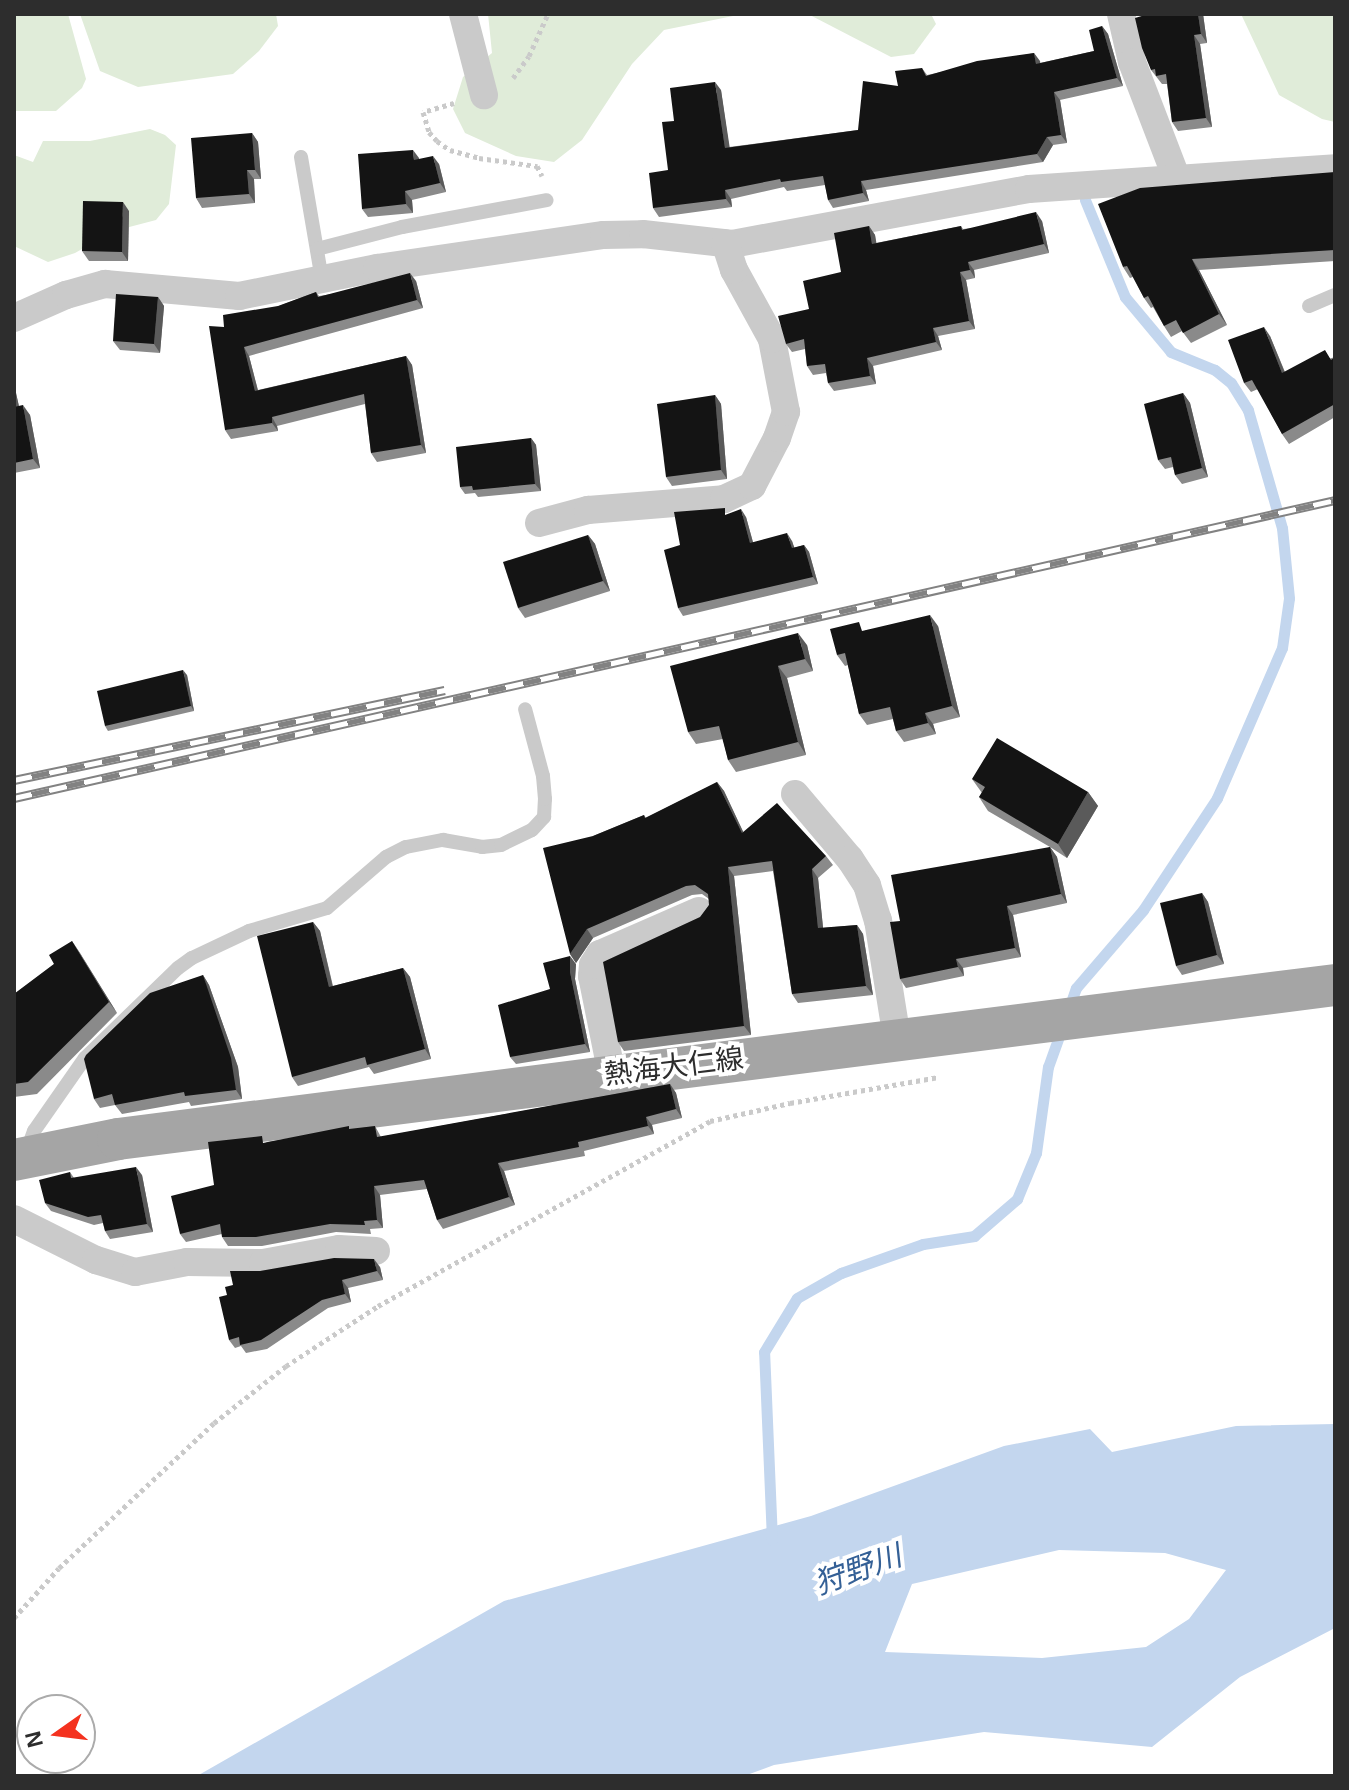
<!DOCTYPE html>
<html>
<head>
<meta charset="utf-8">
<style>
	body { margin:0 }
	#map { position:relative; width:1349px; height:1790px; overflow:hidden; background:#fff; font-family:Helvetica,"Noto Sans JP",sans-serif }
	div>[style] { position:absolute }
	.green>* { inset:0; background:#e0ecd9 }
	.water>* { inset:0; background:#c3d6ee }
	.stream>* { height:11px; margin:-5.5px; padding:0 5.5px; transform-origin:5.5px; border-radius:5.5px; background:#c3d6ee }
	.path>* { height:5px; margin-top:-2.5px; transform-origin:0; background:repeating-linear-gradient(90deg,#cacaca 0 4px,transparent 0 8px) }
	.lane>* { height:14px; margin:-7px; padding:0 7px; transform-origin:7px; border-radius:7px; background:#cacaca }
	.street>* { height:28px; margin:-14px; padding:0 14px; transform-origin:14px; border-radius:14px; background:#cacaca }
	.primary>* { height:42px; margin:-21px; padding:0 21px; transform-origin:21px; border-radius:21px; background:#a5a5a5 }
	.rail>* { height:9px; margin-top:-4.5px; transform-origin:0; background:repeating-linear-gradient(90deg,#fff 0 18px,#828282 0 36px); box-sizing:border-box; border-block:2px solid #828282 }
	.wall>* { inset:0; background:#8a8a8a }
	.shaded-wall>* { inset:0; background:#5a5a5a }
	.building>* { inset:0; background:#141414 }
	span { translate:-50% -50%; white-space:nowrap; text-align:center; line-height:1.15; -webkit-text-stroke:8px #fff; paint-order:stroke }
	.street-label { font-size:28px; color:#2d2d2d }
	.water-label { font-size:30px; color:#346096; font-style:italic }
	.frame { position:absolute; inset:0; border:16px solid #2d2d2d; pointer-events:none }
	.north { position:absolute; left:16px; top:1694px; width:80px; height:80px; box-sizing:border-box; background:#fff; border:2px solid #ababab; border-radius:50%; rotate:256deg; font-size:22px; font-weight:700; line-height:32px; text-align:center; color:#2d2d2d }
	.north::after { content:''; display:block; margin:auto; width:28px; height:36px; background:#f4321f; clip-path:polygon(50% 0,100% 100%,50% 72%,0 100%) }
</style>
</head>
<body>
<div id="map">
	<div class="green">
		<i style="clip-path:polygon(14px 14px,68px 14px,86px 79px,82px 88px,56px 111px,14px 111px)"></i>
		<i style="clip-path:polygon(80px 14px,276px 14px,278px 26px,259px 51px,233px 74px,138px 87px,100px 71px)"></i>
		<i style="clip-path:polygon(488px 14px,743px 14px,664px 30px,632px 64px,582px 140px,554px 162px,516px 156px,465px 133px,453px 109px,463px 77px,492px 53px)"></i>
		<i style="clip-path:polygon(808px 14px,931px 14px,936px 24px,914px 54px,891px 57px)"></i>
		<i style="clip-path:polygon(1241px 14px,1335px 14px,1335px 122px,1322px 119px,1279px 95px)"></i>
		<i style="clip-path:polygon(150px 129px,165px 135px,176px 145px,169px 204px,156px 220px,114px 231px,75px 253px,48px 262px,14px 246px,14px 155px,33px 162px,43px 141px,90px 141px)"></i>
	</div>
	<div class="water">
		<i style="clip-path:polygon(evenodd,1335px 1424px,1335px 1628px,1240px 1677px,1152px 1747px,984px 1732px,774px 1765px,744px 1776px,197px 1776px,504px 1601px,811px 1516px,1004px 1446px,1090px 1429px,1112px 1452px,1236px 1426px,1335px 1424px,1059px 1550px,1165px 1553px,1226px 1570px,1189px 1619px,1146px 1647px,1042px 1658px,885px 1652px,912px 1584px,1059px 1550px)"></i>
	</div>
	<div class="stream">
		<i style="left:1069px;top:1008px;width:21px;rotate:-71deg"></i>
		<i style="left:1076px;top:988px;width:103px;rotate:-49.3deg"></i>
		<i style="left:1143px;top:910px;width:134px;rotate:-56.5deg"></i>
		<i style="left:1217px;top:798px;width:163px;rotate:-66.6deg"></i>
		<i style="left:1282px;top:648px;width:50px;rotate:-82deg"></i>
		<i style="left:1289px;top:598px;width:70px;rotate:-95.7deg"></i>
		<i style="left:1282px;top:528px;width:123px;rotate:-106.1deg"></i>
		<i style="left:1248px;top:410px;width:32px;rotate:-122deg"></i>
		<i style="left:1231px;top:383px;width:21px;rotate:-141deg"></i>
		<i style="left:1215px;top:370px;width:48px;rotate:-157.8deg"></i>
		<i style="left:1171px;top:352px;width:72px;rotate:-129.9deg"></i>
		<i style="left:1125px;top:297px;width:105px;rotate:-112.4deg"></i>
		<i style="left:772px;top:1540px;width:188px;rotate:-92.4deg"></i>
		<i style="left:764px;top:1352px;width:63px;rotate:-58.6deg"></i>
		<i style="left:797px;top:1298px;width:51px;rotate:-29.6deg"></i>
		<i style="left:841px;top:1273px;width:87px;rotate:-19.5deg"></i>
		<i style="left:923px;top:1244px;width:52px;rotate:-8.9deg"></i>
		<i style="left:974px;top:1236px;width:57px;rotate:-40.7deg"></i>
		<i style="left:1017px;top:1199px;width:50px;rotate:-67.6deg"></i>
		<i style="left:1036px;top:1153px;width:87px;rotate:-82.1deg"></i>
		<i style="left:1048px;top:1067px;width:41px;rotate:-70.3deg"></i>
	</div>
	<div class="path">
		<i style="left:513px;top:78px;width:27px;rotate:-54deg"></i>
		<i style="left:529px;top:56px;width:46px;rotate:-65.7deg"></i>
		<i style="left:454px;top:103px;width:32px;rotate:164deg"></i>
		<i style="left:423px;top:112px;width:21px;rotate:73deg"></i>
		<i style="left:429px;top:132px;width:12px;rotate:48deg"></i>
		<i style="left:437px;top:141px;width:16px;rotate:35deg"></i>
		<i style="left:450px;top:150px;width:30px;rotate:15deg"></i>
		<i style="left:479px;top:158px;width:59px;rotate:7.9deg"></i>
		<i style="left:537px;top:166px;width:11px;rotate:63deg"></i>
		<i style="left:14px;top:1618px;width:67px;rotate:-48deg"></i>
		<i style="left:59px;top:1568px;width:212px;rotate:-43.1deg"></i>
		<i style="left:214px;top:1423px;width:92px;rotate:-38.4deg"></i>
		<i style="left:286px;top:1366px;width:110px;rotate:-33.1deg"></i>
		<i style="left:378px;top:1306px;width:380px;rotate:-29.1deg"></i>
		<i style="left:710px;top:1121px;width:82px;rotate:-12.7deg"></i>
		<i style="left:790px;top:1103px;width:151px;rotate:-9.9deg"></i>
	</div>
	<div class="lane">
		<i style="left:301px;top:157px;width:125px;rotate:80.3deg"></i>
		<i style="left:317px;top:249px;width:88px;rotate:-14.5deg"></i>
		<i style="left:402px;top:227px;width:147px;rotate:-10.5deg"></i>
		<i style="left:1309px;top:306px;width:28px;rotate:-23deg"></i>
		<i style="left:26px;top:1153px;width:23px;rotate:-70deg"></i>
		<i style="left:34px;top:1131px;width:89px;rotate:-55.1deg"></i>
		<i style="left:85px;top:1058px;width:129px;rotate:-44.1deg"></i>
		<i style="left:178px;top:968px;width:17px;rotate:-36deg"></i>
		<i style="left:192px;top:958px;width:63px;rotate:-25.3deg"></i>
		<i style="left:249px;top:931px;width:81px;rotate:-16.4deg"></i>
		<i style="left:327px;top:908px;width:78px;rotate:-40.8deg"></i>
		<i style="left:386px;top:857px;width:22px;rotate:-27deg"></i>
		<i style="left:406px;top:847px;width:38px;rotate:-11deg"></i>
		<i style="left:443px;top:840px;width:40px;rotate:10deg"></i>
		<i style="left:482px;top:847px;width:19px;rotate:-6deg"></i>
		<i style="left:501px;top:845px;width:34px;rotate:-26deg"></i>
		<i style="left:532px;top:830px;width:18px;rotate:-47deg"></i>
		<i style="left:544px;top:817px;width:18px;rotate:-87deg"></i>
		<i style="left:545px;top:799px;width:23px;rotate:-95deg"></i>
		<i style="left:543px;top:776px;width:69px;rotate:-105deg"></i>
	</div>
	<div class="street">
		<i style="left:463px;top:14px;width:84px;rotate:75.5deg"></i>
		<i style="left:1121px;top:14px;width:49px;rotate:77.1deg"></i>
		<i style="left:1132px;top:62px;width:125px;rotate:69deg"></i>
		<i style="left:14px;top:318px;width:57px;rotate:-23.9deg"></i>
		<i style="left:66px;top:295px;width:41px;rotate:-15.8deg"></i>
		<i style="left:105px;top:284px;width:135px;rotate:5.1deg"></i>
		<i style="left:239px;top:296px;width:141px;rotate:-11.5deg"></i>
		<i style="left:377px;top:268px;width:229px;rotate:-8.3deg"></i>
		<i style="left:604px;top:235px;width:39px;rotate:-1deg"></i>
		<i style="left:643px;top:234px;width:90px;rotate:6.4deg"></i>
		<i style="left:732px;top:244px;width:302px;rotate:-10.5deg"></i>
		<i style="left:1029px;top:189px;width:307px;rotate:-3.9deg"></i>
		<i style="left:539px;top:523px;width:51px;rotate:-14.9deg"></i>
		<i style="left:588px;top:510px;width:136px;rotate:-4.6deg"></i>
		<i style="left:724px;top:499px;width:31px;rotate:-25deg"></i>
		<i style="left:752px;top:486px;width:54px;rotate:-62.5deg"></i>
		<i style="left:777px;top:438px;width:28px;rotate:-71deg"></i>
		<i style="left:786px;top:412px;width:74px;rotate:-100.9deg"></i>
		<i style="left:772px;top:339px;width:79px;rotate:-118.8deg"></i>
		<i style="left:734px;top:270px;width:28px;rotate:-108deg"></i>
		<i style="left:795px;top:794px;width:85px;rotate:49.8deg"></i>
		<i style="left:850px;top:859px;width:31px;rotate:57deg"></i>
		<i style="left:867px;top:885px;width:37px;rotate:73deg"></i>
		<i style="left:878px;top:920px;width:121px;rotate:80.9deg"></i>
		<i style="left:612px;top:1075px;width:101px;rotate:-101.4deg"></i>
		<i style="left:592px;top:976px;width:11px;rotate:-85deg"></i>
		<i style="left:593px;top:965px;width:13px;rotate:-58deg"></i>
		<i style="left:600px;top:954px;width:108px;rotate:-23.5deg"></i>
		<i style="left:14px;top:1219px;width:92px;rotate:26.6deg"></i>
		<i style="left:96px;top:1260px;width:41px;rotate:17.1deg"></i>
		<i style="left:135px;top:1272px;width:53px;rotate:-10.9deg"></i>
		<i style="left:187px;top:1262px;width:76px;rotate:0.8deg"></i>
		<i style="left:263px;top:1263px;width:77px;rotate:-10.4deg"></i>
		<i style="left:339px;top:1249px;width:37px;rotate:3deg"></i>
	</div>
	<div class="primary">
		<i style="left:14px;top:1160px;width:106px;rotate:-11.4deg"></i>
		<i style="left:118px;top:1139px;width:1227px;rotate:-7.21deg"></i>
	</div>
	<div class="rail">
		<i style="left:14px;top:780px;width:440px;rotate:-11.8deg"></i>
		<i style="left:14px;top:798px;width:1354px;rotate:-12.71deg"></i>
	</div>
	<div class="wall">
		<i style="clip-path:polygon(1145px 14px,1203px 14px,1207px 43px,1200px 44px,1212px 127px,1178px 131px,1172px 122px,1167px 84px,1162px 84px,1151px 70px)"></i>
		<i style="clip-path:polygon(1102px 26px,1108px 34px,1123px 86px,1060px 100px,1067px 143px,1053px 145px,1043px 162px,866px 190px,869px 201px,833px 208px,828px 200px,825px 185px,787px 191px,784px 187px,731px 199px,732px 207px,659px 217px,653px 208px,668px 170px,674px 121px,721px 90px,729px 147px,858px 130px,898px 86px,922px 68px,927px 75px,1034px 53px,1040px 63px,1094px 51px)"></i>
		<i style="clip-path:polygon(252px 133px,258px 142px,261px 179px,254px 179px,255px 203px,202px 208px,196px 198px)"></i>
		<i style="clip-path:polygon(420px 159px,439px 164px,446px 192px,412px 200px,413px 213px,368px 217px,362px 209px)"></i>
		<i style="clip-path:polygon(1335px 172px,1335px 261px,1199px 270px,1227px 325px,1191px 343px,1182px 331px,1171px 337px,1164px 326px,1153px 307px,1151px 308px,1144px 298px,1133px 277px,1130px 278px,1123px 267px)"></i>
		<i style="clip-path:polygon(129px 211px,128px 261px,89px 261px,82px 251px)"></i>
		<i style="clip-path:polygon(1042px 221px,1049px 253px,974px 270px,975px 278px,966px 280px,975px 329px,938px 336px,942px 350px,873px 366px,876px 384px,834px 391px,828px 383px,826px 373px,813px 375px,807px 366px,805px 349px,792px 352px,786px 344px,809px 309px,841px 272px,869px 226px,875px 235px,876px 243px,961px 226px,963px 229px)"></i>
		<i style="clip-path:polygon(416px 281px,423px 308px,249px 356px,258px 390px,406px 356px,412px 365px,426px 453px,377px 462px,371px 453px,365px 404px,277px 426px,278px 431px,231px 439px,225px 430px,224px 327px,316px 292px,319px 296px)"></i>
		<i style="clip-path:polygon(158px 297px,164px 306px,160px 353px,120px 350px,113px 341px)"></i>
		<i style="clip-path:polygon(1270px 336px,1285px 372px,1335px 357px,1335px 417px,1289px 444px,1282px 434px,1258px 389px,1251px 392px,1244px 383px)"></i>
		<i style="clip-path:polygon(14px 386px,19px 406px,30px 415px,40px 468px,14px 473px)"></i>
		<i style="clip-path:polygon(1183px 393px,1190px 403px,1208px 477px,1182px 484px,1175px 475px,1173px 467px,1165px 469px,1158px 460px)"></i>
		<i style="clip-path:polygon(715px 395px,721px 404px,727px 479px,672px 486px,666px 477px)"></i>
		<i style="clip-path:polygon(531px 438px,536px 445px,541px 491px,478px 497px,475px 493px,465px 494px,460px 487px)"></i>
		<i style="clip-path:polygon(729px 514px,746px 517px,753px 542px,792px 541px,794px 548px,804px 545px,809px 552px,818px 584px,683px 616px,678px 608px,680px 545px)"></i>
		<i style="clip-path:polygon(588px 535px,595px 544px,610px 591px,525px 618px,518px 608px)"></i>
		<i style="clip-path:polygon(938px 626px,960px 717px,933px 724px,936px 734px,904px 742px,896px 731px,893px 719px,867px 725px,859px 714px,848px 665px,845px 666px,837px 655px,866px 630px)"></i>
		<i style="clip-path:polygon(807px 645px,813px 671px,787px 678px,806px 755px,736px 772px,728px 760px,723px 739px,696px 744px,688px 732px)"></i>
		<i style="clip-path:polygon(187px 675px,194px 711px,108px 731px,105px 726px)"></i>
		<i style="clip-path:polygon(972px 779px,1088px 792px,1098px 806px,1067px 858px,1050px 847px,1057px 857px,1067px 903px,1013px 915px,1021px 957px,963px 968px,964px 976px,906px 988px,900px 979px,900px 921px,1050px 847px,988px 811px,979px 797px,982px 793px)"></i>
		<i style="clip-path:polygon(717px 782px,724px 791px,743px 832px,826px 856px,833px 865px,818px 878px,823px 928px,857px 925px,863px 934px,873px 995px,798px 1003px,792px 994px,773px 871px,734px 876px,751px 1035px,624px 1051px,618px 1042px,709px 905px,709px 899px,702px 894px,692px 895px,593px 938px,576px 963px,570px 954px,593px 836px,644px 815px,646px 818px)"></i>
		<i style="clip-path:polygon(1202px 893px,1208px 902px,1224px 964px,1182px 975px,1176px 966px)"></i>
		<i style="clip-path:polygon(313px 922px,320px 931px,333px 986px,403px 968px,410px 977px,431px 1059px,374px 1074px,369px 1067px,298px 1086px,292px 1077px)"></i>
		<i style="clip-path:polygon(72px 941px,117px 1013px,37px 1094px,14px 1097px,14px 994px,54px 964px)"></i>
		<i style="clip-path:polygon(576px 964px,575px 979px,590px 1052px,516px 1064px,510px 1057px,550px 989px)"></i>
		<i style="clip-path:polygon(203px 975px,209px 985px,238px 1067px,242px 1099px,191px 1106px,189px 1102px,122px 1114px,115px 1105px,100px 1108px,94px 1099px)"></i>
		<i style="clip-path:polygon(670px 1084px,676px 1093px,682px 1118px,652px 1125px,654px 1134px,584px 1151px,585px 1156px,504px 1171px,515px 1205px,443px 1229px,437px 1220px,427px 1189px,380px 1195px,383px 1228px,370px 1229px,371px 1234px,336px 1232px,262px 1246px,228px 1246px,222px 1237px,222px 1234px,186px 1242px,180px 1234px,267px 1142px,375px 1126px,381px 1137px)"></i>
		<i style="clip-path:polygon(70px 1172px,74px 1178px,142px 1175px,153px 1232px,110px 1239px,105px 1231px,103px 1223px,94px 1225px,51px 1211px,45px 1203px)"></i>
		<i style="clip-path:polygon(380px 1267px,383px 1280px,348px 1288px,351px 1302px,328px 1308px,267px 1349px,246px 1353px,241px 1346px,235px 1348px,229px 1340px,227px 1295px,233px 1285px,260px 1271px)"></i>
	</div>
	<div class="shaded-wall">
		<i style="clip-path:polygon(1198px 14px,1203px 14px,1207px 43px,1201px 34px)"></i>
		<i style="clip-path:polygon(1102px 26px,1108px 34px,1123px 86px,1117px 78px)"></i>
		<i style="clip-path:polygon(1194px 35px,1200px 44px,1212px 127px,1206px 118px)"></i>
		<i style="clip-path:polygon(1034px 53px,1040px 61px,1042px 72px,1036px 64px)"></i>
		<i style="clip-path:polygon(715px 82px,721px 90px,731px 156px,725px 148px)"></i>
		<i style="clip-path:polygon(1054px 92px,1060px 100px,1067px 143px,1061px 135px)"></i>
		<i style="clip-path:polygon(252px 133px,258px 142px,261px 179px,255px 170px)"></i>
		<i style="clip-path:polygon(1047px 137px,1053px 145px,1043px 162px,1037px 154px)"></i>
		<i style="clip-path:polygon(413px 150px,419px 158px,420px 169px,414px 160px)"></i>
		<i style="clip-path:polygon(433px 156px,439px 164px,446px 192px,440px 183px)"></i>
		<i style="clip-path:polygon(247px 170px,254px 179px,255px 203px,249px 194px)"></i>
		<i style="clip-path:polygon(861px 181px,866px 190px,869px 201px,863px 193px)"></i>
		<i style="clip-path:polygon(725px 190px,731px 199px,732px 207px,726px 199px)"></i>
		<i style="clip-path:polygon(405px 191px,412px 200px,413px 213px,406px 204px)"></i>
		<i style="clip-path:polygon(123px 202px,129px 211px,128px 261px,122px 252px)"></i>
		<i style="clip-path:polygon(1036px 212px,1042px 221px,1049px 253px,1044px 244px)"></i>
		<i style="clip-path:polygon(869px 226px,875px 235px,878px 252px,872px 244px)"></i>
		<i style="clip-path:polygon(1192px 259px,1199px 270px,1227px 325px,1219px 314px)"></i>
		<i style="clip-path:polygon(968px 262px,974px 270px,975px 278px,970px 270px)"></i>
		<i style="clip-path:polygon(960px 272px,966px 280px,975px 329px,969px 321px)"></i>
		<i style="clip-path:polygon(410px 273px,416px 281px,423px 308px,417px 300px)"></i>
		<i style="clip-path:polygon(158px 297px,164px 306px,160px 353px,154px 344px)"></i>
		<i style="clip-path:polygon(1264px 327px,1270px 336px,1289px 383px,1282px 373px)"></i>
		<i style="clip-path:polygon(933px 328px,938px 336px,942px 350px,936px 342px)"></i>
		<i style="clip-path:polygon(244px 347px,249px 356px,260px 399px,255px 391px)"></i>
		<i style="clip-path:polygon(406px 356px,412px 365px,426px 453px,421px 445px)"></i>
		<i style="clip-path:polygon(867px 358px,873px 366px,876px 384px,870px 376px)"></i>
		<i style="clip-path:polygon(14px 386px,15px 388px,21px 416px,14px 407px)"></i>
		<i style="clip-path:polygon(1183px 393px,1190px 403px,1208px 477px,1202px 468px)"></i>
		<i style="clip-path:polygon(715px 395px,721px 404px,727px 479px,721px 470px)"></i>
		<i style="clip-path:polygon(23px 405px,30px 415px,40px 468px,33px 459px)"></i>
		<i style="clip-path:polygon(272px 417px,277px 426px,278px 431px,272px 423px)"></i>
		<i style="clip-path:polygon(531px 438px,536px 445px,541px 491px,535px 484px)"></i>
		<i style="clip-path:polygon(741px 509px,746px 517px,755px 550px,750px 543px)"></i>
		<i style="clip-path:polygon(787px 533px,792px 541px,797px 555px,792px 548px)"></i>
		<i style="clip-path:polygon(588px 535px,595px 544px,610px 591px,603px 581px)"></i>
		<i style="clip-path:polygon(804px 545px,809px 552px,818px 584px,813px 577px)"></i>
		<i style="clip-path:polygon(930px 615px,938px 626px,960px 717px,952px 706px)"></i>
		<i style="clip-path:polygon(798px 633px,807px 645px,813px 671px,805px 659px)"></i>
		<i style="clip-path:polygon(778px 666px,787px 678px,806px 755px,798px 742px)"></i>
		<i style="clip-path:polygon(183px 670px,187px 675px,194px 711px,191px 706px)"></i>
		<i style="clip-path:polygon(925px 713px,933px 724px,936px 734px,928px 723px)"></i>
		<i style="clip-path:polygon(717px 782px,724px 791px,748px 842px,742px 833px)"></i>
		<i style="clip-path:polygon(1088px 792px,1098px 806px,1067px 858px,1058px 844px)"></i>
		<i style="clip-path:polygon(1050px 847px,1057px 857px,1067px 903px,1061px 894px)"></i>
		<i style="clip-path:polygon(728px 867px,734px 876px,751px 1035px,744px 1026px)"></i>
		<i style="clip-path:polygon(812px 869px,818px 878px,824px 937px,818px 928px)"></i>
		<i style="clip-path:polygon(1202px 893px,1208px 902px,1224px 964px,1217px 955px)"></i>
		<i style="clip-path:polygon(1007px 906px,1013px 915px,1021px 957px,1015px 948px)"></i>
		<i style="clip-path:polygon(313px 922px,320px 931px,335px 997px,329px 987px)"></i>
		<i style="clip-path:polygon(857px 925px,863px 934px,873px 995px,866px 986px)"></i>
		<i style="clip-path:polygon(587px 929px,593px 938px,576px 963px,570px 954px)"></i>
		<i style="clip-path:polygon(72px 941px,80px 953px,117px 1013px,109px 1002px)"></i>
		<i style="clip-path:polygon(570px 956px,576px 964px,575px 979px,590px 1052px,585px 1044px,570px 972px)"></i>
		<i style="clip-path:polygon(956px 959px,963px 968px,964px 976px,958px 967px)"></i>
		<i style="clip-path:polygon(403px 968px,410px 977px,431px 1059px,425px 1049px)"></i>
		<i style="clip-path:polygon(203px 975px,209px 985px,238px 1067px,242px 1099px,236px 1090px)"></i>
		<i style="clip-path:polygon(670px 1084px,676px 1093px,682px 1118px,676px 1109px)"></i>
		<i style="clip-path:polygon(646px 1117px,652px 1125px,654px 1134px,648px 1126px)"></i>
		<i style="clip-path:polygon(498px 1163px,504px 1171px,515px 1205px,509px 1197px)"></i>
		<i style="clip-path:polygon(136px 1167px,142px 1175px,153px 1232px,147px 1224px)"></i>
		<i style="clip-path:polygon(374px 1186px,380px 1195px,383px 1228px,377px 1220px)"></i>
		<i style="clip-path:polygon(374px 1259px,380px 1267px,383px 1280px,377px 1271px)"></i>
		<i style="clip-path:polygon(342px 1280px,348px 1288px,351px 1302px,345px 1294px)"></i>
	</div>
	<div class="building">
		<i style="clip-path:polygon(1145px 14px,1198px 14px,1201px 34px,1194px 35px,1206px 118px,1172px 122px,1166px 74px,1156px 76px,1155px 69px,1151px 70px,1142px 48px,1135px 18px,1145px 15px)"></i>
		<i style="clip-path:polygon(1102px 26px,1117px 78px,1054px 92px,1061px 135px,1047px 137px,1037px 154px,861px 181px,863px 193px,828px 200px,823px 176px,781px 182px,780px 179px,725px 190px,726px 199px,653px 208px,649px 173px,668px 170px,662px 122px,674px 121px,670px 88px,715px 82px,725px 148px,858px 130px,863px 81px,898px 86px,895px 71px,922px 68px,926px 76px,977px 61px,1034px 53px,1036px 64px,1094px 51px,1089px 30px)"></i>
		<i style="clip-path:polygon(252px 133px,255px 170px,247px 170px,249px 194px,196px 198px,191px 138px)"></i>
		<i style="clip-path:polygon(413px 150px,414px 160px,433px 156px,440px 183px,405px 191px,406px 204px,362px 209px,358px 154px)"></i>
		<i style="clip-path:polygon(1335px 172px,1335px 250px,1192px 259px,1219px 314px,1183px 333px,1176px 320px,1164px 326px,1148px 296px,1144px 298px,1127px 266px,1123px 267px,1098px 204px,1140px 188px)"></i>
		<i style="clip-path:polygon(83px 201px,123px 202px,122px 252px,82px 251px)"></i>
		<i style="clip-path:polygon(1036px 212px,1044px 244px,968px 262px,970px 270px,960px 272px,969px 321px,933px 328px,936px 342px,867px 358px,870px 376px,828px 383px,825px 364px,807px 366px,804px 339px,786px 344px,778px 316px,809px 309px,803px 281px,841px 272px,834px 233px,869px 226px,872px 244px,961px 226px,962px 230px)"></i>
		<i style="clip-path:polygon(410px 273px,417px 300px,244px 347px,255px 391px,406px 356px,421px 445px,371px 453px,364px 394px,272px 417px,272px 423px,225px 430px,209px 326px,224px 327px,223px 315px,278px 306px,316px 292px,318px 297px)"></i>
		<i style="clip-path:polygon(116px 294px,158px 297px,154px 344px,113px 341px)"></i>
		<i style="clip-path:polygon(1264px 327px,1282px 373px,1325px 350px,1331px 360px,1335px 357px,1335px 404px,1282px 434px,1252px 380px,1244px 383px,1228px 340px)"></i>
		<i style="clip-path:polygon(1183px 393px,1202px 468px,1175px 475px,1171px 457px,1158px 460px,1144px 404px)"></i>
		<i style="clip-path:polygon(715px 395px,721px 470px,666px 477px,657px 404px)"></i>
		<i style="clip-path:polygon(23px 405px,33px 459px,14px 463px,14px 406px,14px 407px)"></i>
		<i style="clip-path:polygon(531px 438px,535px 484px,473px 490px,472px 486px,460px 487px,456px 447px)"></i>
		<i style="clip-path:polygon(725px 508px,725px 515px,741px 509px,750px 543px,787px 533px,792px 548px,804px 545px,813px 577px,678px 608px,664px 550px,680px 545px,674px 512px)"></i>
		<i style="clip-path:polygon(588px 535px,603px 581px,518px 608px,503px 562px)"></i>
		<i style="clip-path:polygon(930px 615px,952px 706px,925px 713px,928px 723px,896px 731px,890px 707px,859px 714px,845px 653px,837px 655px,830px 629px,859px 622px,862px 631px)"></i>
		<i style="clip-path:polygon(798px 633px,805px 659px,778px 666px,798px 742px,728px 760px,719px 726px,688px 732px,670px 666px)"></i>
		<i style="clip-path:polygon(183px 670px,191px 706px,105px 726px,97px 691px)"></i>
		<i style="clip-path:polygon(997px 738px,1088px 792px,1058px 844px,979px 797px,985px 787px,972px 779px)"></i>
		<i style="clip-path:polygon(717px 782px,742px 833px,777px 803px,826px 856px,812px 869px,818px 928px,857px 925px,866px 986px,792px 994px,772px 861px,728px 867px,744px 1026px,618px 1042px,603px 962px,700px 917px,709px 905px,708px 894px,695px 885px,686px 886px,587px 929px,570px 954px,543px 848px,593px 836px,644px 815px,645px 818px)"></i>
		<i style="clip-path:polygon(1050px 847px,1061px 894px,1007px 906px,1015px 948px,956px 959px,958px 967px,900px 979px,890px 922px,900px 921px,891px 875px)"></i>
		<i style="clip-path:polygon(1202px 893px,1217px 955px,1176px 966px,1160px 903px)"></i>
		<i style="clip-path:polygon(313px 922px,329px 987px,403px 968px,425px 1049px,367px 1065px,365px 1057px,292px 1077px,257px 936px)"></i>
		<i style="clip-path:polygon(72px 941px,109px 1002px,28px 1082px,14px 1084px,14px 994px,54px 964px,49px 955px)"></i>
		<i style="clip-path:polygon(570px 956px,570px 972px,585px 1044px,510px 1057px,498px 1005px,550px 989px,543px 963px)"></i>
		<i style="clip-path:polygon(203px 975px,231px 1058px,236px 1090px,185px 1096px,184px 1092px,115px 1105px,112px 1094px,94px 1099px,84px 1059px,86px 1055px,150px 993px)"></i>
		<i style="clip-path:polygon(670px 1084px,676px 1109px,646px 1117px,648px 1126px,578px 1142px,579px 1147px,498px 1163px,509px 1197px,437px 1220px,424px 1180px,374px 1186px,377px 1220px,364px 1221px,365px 1225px,330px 1224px,256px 1237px,222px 1237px,220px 1224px,180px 1234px,171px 1196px,214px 1185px,208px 1142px,262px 1136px,263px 1143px,349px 1126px,349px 1129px,375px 1126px,377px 1137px)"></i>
		<i style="clip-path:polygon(136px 1167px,147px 1224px,105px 1231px,101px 1215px,88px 1217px,45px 1203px,39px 1180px,70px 1172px,71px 1178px)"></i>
		<i style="clip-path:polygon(334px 1258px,374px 1259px,377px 1271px,342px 1280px,345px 1294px,322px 1300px,261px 1340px,240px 1345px,239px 1337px,229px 1340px,219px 1297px,227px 1295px,225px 1287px,233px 1285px,230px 1271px,260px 1271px)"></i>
	</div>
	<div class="street-label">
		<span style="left:674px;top:1067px;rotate:-7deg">熱海大仁線</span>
	</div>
	<div class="water-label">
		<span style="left:858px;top:1570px;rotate:-20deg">狩野川</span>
	</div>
	<div class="frame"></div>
	<div class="north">N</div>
</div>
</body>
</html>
